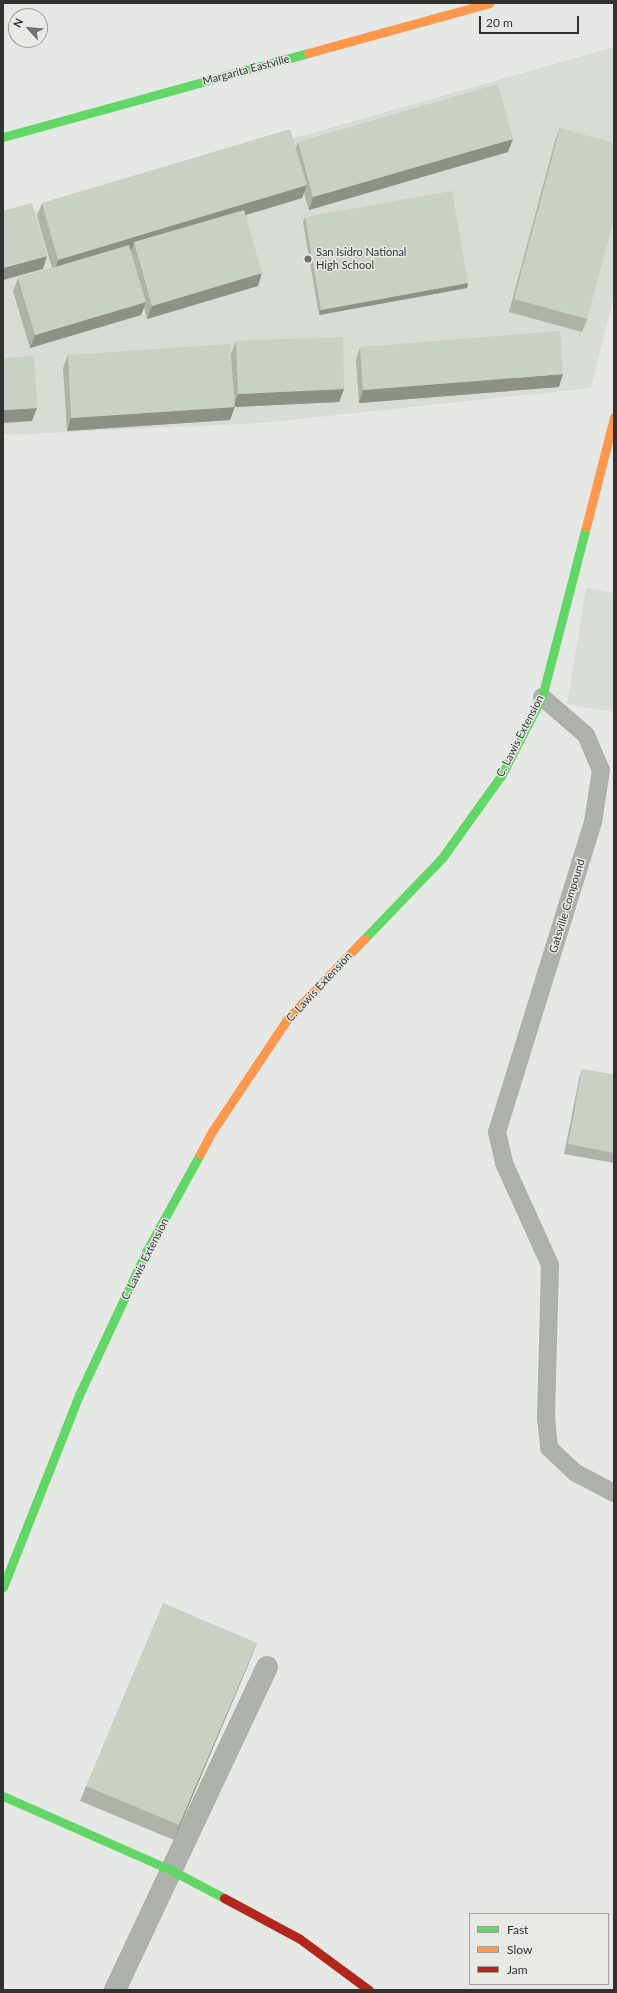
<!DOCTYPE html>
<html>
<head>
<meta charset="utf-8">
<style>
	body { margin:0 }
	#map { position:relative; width:617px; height:1993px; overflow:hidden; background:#e6e8e5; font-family:Lato,sans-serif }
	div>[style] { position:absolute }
	.built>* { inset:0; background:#d7dcd4 }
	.lane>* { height:18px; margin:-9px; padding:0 9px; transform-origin:9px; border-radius:9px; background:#acb1a9 }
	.street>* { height:22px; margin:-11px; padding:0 11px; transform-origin:11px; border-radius:11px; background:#acb1a9 }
	.fast>* { height:9px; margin:-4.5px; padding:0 4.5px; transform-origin:4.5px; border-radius:4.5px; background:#63d668 }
	.slow>* { height:9px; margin:-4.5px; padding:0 4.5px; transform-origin:4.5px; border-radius:4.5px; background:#ff974d }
	.jam>* { height:9px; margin:-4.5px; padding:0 4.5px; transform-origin:4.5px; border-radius:4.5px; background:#b3261e }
	.wall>* { inset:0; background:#adb3a9 }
	.shaded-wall>* { inset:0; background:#8d9289 }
	.building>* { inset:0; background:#c9d0c4 }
	.dots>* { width:11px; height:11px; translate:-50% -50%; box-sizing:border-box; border:2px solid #e6e9e4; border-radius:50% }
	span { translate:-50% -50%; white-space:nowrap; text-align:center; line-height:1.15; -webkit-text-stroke:3px #e6e9e4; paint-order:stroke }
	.street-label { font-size:11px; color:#313331 }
	.poi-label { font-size:11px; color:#313331 }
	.left { translate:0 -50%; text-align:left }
	.frame { position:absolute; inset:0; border:4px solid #313331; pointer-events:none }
	.legend { position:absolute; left:469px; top:1913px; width:140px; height:72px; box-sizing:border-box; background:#e6e9e4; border:1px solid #9ea09c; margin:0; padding:5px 7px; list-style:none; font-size:12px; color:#313331 }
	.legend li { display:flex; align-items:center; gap:8px; height:20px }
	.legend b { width:20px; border:1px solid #9ea09c }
	.north { position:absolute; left:8px; top:8px; width:40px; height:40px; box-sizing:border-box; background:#e6e9e4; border:1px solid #9ea09c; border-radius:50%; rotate:297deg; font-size:11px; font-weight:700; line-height:16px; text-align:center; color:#313331 }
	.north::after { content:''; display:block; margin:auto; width:14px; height:18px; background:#707270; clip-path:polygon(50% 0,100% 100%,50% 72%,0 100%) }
	.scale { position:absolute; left:479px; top:16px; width:100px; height:18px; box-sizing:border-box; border:2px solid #313331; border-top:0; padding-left:5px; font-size:12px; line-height:14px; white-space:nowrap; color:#313331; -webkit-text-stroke:3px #e6e9e4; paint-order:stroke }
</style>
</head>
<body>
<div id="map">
	<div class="built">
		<i style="clip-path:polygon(614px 47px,614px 296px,591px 388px,262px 423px,3px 435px,3px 221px)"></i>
		<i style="clip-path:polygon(586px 588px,614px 593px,614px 712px,567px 704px)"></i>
	</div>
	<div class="lane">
		<i style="left:542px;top:697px;width:58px;rotate:40.8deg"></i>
		<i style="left:586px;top:735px;width:38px;rotate:67deg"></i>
		<i style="left:601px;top:770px;width:53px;rotate:98.7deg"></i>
		<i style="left:593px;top:822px;width:325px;rotate:107.2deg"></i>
		<i style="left:497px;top:1132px;width:32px;rotate:77deg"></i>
		<i style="left:504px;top:1163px;width:112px;rotate:65.7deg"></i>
		<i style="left:550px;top:1265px;width:153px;rotate:91.5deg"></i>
		<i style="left:546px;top:1418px;width:30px;rotate:84deg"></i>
		<i style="left:549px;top:1448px;width:37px;rotate:43deg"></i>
		<i style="left:576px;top:1473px;width:43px;rotate:27.8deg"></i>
	</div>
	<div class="street">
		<i style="left:115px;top:1990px;width:357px;rotate:-64.8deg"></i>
	</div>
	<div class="fast">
		<i style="left:3px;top:137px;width:316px;rotate:-15.4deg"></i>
		<i style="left:364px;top:939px;width:112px;rotate:-46.1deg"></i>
		<i style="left:442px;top:858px;width:101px;rotate:-54.3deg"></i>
		<i style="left:501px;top:776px;width:89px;rotate:-62.6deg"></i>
		<i style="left:542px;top:697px;width:176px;rotate:-75.5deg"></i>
		<i style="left:3px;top:1587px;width:206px;rotate:-68.4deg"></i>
		<i style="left:79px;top:1395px;width:158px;rotate:-64.9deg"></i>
		<i style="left:146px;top:1252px;width:112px;rotate:-61.1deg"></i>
		<i style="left:3px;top:1796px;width:184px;rotate:23.8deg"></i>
		<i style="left:171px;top:1870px;width:60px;rotate:27.8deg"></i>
	</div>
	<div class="slow">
		<i style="left:308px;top:53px;width:188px;rotate:-15.4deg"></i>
		<i style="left:586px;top:527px;width:114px;rotate:-75.7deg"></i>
		<i style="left:200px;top:1154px;width:27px;rotate:-62deg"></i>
		<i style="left:213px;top:1130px;width:135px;rotate:-56.2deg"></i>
		<i style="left:288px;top:1018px;width:110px;rotate:-46.1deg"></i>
	</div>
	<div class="jam">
		<i style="left:224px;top:1898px;width:86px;rotate:28.3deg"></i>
		<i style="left:300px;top:1939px;width:86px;rotate:36.5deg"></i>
	</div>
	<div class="wall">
		<i style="clip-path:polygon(560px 128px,587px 319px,582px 332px,509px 312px,555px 141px)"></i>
		<i style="clip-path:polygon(298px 142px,508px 152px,309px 210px,304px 193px,302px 198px,246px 215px,258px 286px,147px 319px,144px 307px,141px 315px,30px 348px,13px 291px,18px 278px,52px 268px,37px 216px,42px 203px,296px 147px)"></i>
		<i style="clip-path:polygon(305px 217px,468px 283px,467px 288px,319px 315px,303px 222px)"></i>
		<i style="clip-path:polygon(236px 341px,344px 389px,339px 402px,234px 407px,230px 420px,67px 431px,63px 368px,68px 355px,231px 354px)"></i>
		<i style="clip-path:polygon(360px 347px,559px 387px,359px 403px,356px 360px)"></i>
		<i style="clip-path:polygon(582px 1069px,614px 1075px,614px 1163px,564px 1154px,579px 1079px)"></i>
		<i style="clip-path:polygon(257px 1643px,251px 1658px,174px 1840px,80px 1801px,86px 1786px)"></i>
	</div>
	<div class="shaded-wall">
		<i style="clip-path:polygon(513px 139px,508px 152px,309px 210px,313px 197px)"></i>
		<i style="clip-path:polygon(307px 185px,302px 198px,136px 248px,134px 242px,132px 249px,54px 273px,58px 260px)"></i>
		<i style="clip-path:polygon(47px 256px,43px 269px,3px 280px,3px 268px)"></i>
		<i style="clip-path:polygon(262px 273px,258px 286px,147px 319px,152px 306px)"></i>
		<i style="clip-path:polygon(468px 283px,467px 288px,319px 315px,321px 310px)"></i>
		<i style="clip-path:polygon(146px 302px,141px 315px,30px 348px,35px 335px)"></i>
		<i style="clip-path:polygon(563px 374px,559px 387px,359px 403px,363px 390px)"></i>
		<i style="clip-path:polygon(344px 389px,339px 402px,233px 407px,238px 394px)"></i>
		<i style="clip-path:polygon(235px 407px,230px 420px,67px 431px,71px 418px)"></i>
		<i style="clip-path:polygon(37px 408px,32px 421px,3px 423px,3px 410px)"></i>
		<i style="clip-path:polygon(257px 1643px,251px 1658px,174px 1840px,179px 1825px)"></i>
	</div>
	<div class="building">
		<i style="clip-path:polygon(498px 84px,513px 139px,313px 197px,298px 142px)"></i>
		<i style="clip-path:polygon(560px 128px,614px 143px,614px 219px,587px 319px,514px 299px)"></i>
		<i style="clip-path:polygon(290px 129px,307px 185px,58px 260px,42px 203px)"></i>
		<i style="clip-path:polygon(452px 191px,468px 283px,321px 310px,305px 217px)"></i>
		<i style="clip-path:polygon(32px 203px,47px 256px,3px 268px,3px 211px)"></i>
		<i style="clip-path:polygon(244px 210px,262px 273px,152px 306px,134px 242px)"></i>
		<i style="clip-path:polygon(129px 245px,146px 302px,35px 335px,18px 278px)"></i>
		<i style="clip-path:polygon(560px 331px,563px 374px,363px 390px,360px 347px)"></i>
		<i style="clip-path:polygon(343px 337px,344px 389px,238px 394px,236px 341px)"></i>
		<i style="clip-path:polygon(230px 344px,235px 407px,71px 418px,68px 355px)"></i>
		<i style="clip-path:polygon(34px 356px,37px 408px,3px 410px,3px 358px)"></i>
		<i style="clip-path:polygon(582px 1069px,614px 1075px,614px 1153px,568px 1144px)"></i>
		<i style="clip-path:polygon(163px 1603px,257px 1643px,179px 1825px,86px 1786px)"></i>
	</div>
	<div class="dots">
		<i style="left:308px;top:259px;background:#707270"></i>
	</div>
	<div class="street-label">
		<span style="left:246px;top:70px;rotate:-15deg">Margarita Eastville</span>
		<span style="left:520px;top:736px;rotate:-63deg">C. Lawis Extension</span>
		<span style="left:567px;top:906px;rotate:-73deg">Gatsville Compound</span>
		<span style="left:319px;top:987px;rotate:-47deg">C. Lawis Extension</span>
		<span style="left:145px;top:1259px;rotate:-63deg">C. Lawis Extension</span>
	</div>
	<div class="poi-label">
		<span class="left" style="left:316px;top:259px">San Isidro National<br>High School</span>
	</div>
	<div class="frame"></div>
	<ul class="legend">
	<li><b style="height:5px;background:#63d668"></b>Fast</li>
	<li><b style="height:5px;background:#ff974d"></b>Slow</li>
	<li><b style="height:5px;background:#b3261e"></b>Jam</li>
	</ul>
	<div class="north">N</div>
	<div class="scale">20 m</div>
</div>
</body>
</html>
